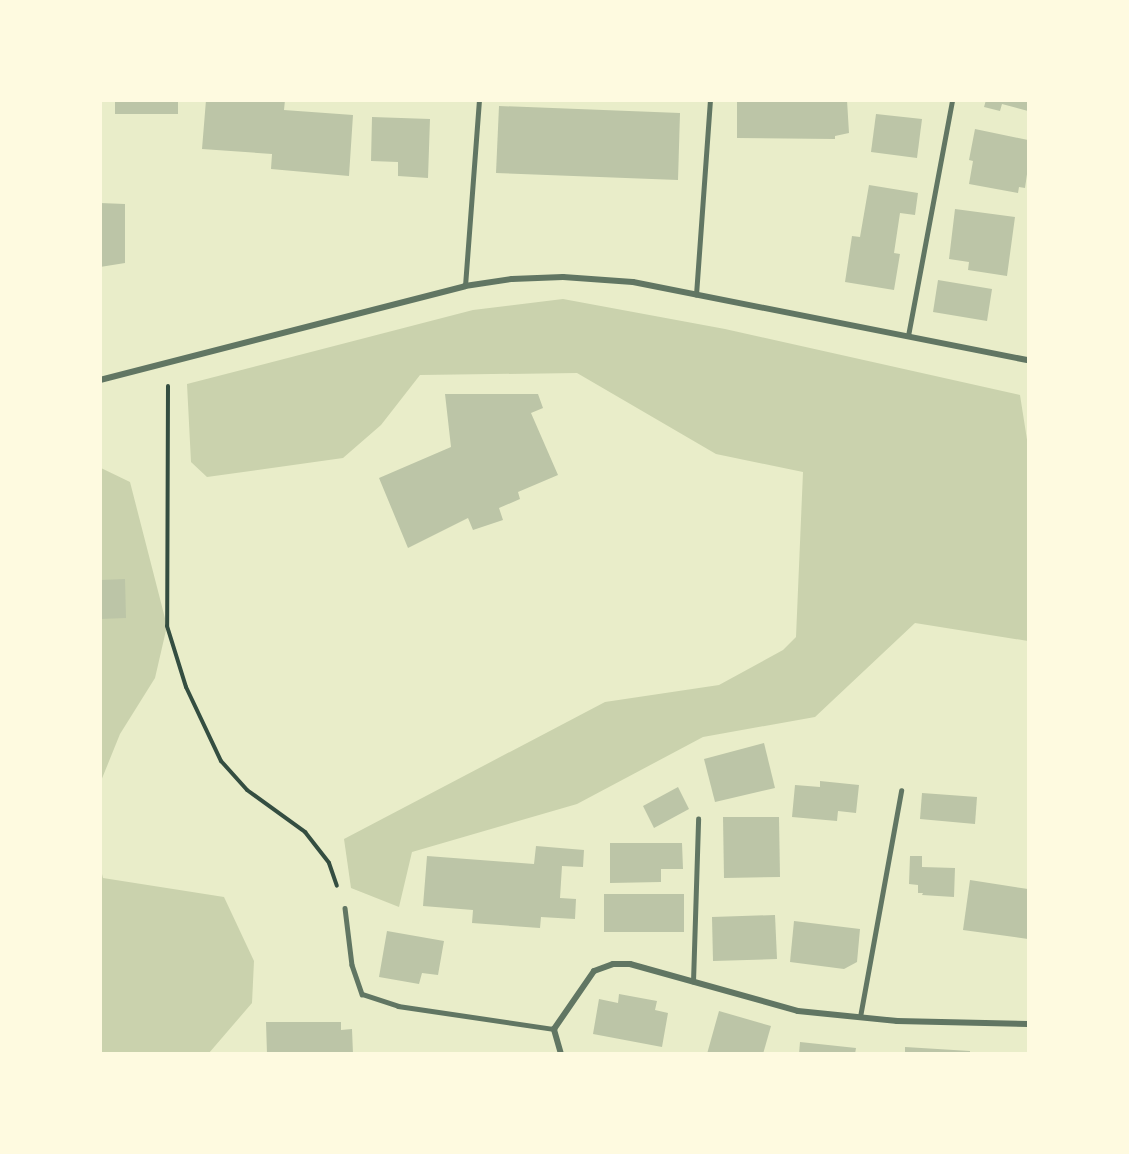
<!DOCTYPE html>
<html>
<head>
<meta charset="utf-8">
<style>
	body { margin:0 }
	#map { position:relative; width:1129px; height:1154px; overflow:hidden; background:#e9edc9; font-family:Bitter,serif }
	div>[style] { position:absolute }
	.green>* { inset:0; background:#cad2ad }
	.building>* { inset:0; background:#bcc5a7 }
	.path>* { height:4px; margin:-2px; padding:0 2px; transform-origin:2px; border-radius:2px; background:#344e41 }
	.service>* { height:4.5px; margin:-2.25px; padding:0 2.25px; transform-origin:2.25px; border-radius:2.25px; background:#617663 }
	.minor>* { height:6px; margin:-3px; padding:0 3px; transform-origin:3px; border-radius:3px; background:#617663 }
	span { translate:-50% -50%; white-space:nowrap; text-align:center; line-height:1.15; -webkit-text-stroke:4.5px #fefae0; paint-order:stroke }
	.frame { position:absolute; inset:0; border:102px solid #fefae0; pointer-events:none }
</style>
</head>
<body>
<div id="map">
	<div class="green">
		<i style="clip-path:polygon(563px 299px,725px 329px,1020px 395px,1028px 446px,1028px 641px,915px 623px,815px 717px,703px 737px,577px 804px,412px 852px,399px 907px,351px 888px,344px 839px,605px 702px,719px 685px,783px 650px,796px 637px,803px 472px,716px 454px,577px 373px,420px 375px,381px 425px,343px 458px,207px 477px,191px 462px,187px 384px,473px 310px)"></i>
		<i style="clip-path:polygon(101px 468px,130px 482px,167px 626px,155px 678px,120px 734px,101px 781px)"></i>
		<i style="clip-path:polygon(101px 870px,103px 878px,224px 897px,254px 961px,252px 1003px,209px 1053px,101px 1053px)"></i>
	</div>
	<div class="building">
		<i style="clip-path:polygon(115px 100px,178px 100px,178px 114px,115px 114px)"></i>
		<i style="clip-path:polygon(206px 100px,285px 100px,284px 110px,353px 115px,349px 176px,271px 169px,272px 154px,202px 149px)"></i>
		<i style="clip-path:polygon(737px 100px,847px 100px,849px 133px,835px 136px,835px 139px,737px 138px)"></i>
		<i style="clip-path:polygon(986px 100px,1028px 100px,1028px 111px,1002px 104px,1000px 111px,984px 107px)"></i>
		<i style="clip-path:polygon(499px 106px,680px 113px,678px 180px,496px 173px)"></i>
		<i style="clip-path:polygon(876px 114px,922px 119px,917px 158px,871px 152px)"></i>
		<i style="clip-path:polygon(372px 117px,430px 119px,428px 178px,398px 176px,398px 162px,371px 161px)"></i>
		<i style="clip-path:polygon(975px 129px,1028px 140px,1028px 167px,1025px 188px,1019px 187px,1018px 193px,969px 184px,973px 161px,969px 160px)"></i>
		<i style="clip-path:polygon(869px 185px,918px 193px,915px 215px,900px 213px,894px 253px,900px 254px,894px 290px,845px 282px,852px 236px,860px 237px)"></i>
		<i style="clip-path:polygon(100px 203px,125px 204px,125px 263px,100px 267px)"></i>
		<i style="clip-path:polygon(955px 209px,1015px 217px,1007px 276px,968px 270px,969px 262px,949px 259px)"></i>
		<i style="clip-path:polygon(938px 280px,992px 289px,987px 321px,933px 312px)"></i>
		<i style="clip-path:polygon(445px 394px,538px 394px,543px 408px,531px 413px,558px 475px,518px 492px,520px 499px,499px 508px,503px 520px,473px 530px,468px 518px,408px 548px,379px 478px,451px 447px)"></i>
		<i style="clip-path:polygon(125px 579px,126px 618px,100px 619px,100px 580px)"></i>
		<i style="clip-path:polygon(764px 743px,775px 788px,715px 802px,704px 759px)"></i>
		<i style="clip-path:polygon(820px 781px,859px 785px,856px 813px,838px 811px,837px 821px,792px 817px,795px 785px,820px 787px)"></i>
		<i style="clip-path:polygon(678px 787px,689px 809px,654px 828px,643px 806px)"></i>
		<i style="clip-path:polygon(922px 793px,977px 797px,975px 824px,920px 819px)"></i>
		<i style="clip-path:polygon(723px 817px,779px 817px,780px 877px,724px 878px)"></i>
		<i style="clip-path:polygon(610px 843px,682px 843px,683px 869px,661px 869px,661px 882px,610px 883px)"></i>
		<i style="clip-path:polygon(536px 846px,584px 850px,583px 867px,562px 866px,560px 898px,576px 899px,575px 919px,541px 917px,540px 928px,472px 923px,473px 910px,423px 906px,427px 856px,534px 864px)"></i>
		<i style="clip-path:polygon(910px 856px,922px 856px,922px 867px,955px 868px,954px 897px,922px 895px,923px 893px,918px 893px,918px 885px,909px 884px)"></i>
		<i style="clip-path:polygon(970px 880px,1028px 889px,1028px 939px,963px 930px)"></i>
		<i style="clip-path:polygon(604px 894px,684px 894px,684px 932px,604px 932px)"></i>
		<i style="clip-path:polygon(775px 915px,777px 959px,713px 961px,712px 917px)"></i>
		<i style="clip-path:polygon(794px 921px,860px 929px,857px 962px,844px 969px,790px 962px)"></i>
		<i style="clip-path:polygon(387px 931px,444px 941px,438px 975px,422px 973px,419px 984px,379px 977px)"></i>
		<i style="clip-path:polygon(619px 994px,657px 1001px,655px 1010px,668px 1013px,662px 1047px,593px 1034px,599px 999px,618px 1003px)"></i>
		<i style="clip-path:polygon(719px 1011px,771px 1026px,763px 1054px,707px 1054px)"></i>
		<i style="clip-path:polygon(266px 1022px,341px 1022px,341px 1030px,352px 1029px,353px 1054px,267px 1054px)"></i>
		<i style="clip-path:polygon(800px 1042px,856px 1048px,855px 1054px,799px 1054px)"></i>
		<i style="clip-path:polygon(905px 1047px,970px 1051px,970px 1054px,905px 1054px)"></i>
	</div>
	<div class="path">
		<i style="left:168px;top:386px;width:240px;rotate:90.2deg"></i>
		<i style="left:167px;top:626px;width:64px;rotate:72.7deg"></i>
		<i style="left:186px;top:687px;width:82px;rotate:64.7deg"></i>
		<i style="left:221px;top:761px;width:39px;rotate:48deg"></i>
		<i style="left:247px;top:790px;width:72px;rotate:35.9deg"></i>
		<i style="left:305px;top:832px;width:39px;rotate:52deg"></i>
		<i style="left:329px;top:863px;width:24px;rotate:71deg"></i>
	</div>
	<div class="service">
		<i style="left:465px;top:286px;width:187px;rotate:-85.7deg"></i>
		<i style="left:696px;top:295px;width:196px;rotate:-85.9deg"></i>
		<i style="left:908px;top:336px;width:240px;rotate:-79.4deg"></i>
		<i style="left:345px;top:908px;width:57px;rotate:83deg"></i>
		<i style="left:352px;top:965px;width:31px;rotate:71deg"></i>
		<i style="left:362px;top:994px;width:38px;rotate:18deg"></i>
		<i style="left:398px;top:1006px;width:158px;rotate:8.4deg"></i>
		<i style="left:693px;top:982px;width:163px;rotate:-88.2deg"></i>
		<i style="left:860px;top:1017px;width:230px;rotate:-79.7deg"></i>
	</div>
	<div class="minor">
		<i style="left:100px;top:380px;width:377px;rotate:-14.4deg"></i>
		<i style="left:465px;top:286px;width:48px;rotate:-8.5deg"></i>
		<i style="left:512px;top:279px;width:51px;rotate:-2.2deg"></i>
		<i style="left:563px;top:277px;width:70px;rotate:4.1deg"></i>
		<i style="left:633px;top:282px;width:403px;rotate:11.2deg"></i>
		<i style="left:561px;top:1054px;width:26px;rotate:-106deg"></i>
		<i style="left:554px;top:1029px;width:70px;rotate:-55.4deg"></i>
		<i style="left:594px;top:971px;width:20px;rotate:-20deg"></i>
		<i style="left:613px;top:964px;width:17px"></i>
		<i style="left:630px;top:964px;width:174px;rotate:15.6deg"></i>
		<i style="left:798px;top:1011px;width:100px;rotate:5.8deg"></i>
		<i style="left:897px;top:1021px;width:131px;rotate:1.3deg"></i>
	</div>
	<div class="frame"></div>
</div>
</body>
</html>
